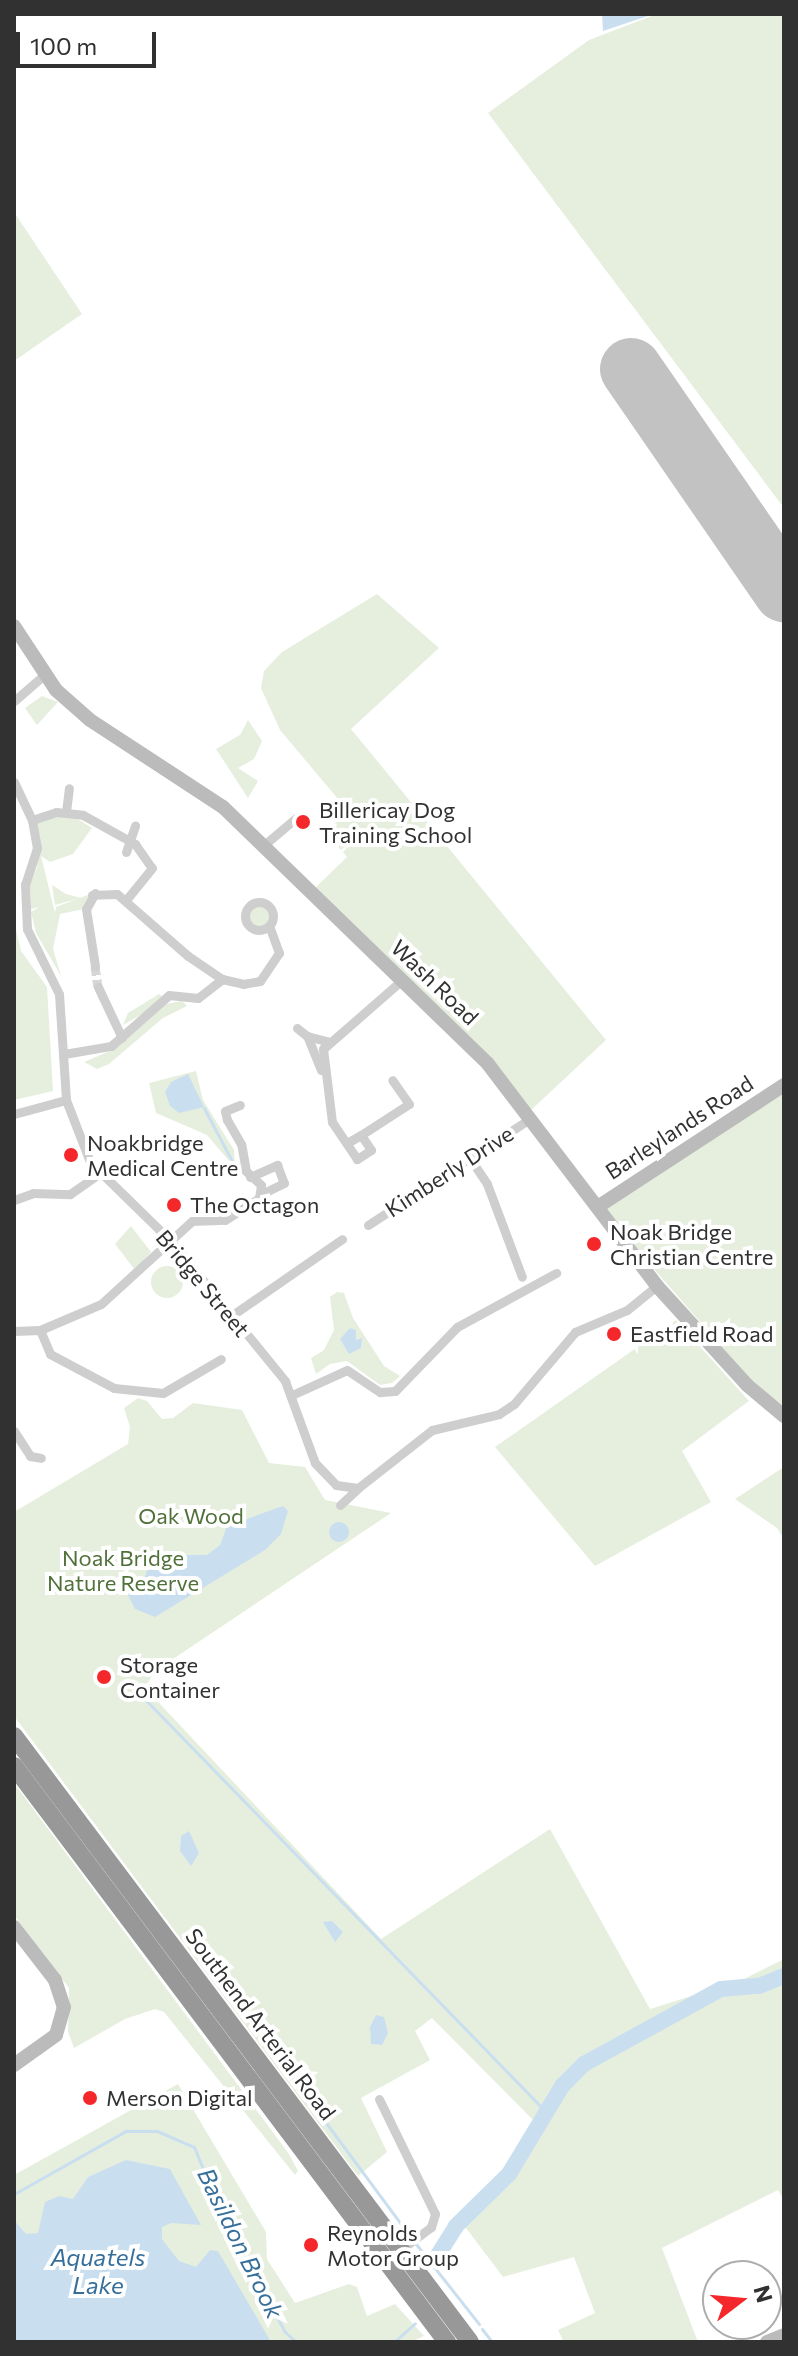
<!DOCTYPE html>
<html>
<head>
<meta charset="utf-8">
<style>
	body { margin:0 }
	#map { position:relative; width:798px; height:2356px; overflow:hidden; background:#fff; font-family:Commissioner,sans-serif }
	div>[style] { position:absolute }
	.green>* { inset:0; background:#e6efde }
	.round { border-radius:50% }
	.water>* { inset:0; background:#c9dff0 }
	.stream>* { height:3px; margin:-1.5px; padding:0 1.5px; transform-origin:1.5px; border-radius:1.5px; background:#c9dff0 }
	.river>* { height:16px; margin:-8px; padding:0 8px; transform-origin:8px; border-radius:8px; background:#c9dff0 }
	.runway>* { height:62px; margin:-31px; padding:0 31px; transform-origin:31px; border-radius:31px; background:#c2c2c2 }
	.street-tunnel>* { height:9px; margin-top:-4.5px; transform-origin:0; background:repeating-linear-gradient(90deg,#d6d6d6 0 9px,transparent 0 13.5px) }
	.street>* { height:9px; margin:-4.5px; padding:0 4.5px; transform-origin:4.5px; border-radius:4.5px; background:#cecece }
	.street>.ring { margin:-4.5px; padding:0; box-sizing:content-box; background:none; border:9px solid #cecece; border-radius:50% }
	.secondary>* { height:14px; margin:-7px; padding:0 7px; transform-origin:7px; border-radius:7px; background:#bbb }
	.highway>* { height:18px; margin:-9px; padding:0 9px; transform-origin:9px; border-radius:9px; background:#989898 }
	.dots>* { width:22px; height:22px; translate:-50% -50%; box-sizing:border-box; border:4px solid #fff; border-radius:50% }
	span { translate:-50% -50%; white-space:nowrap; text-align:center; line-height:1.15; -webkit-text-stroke:8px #fff; paint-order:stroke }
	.poi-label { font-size:22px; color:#313131 }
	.left { translate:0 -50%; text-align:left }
	.street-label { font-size:22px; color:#313131 }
	.park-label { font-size:22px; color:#51713a }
	.water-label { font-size:24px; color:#376f9b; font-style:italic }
	.frame { position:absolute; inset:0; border:16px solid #313131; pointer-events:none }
	.north { position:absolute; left:702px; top:2260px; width:80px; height:80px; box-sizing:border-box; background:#fff; border:2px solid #adadad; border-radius:50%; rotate:74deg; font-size:22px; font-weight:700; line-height:32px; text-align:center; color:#313131 }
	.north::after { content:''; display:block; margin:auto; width:28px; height:36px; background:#f4272b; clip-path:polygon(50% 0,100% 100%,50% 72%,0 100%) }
	.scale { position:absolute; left:16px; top:32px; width:140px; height:36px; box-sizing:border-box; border:4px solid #313131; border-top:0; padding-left:10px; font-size:24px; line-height:28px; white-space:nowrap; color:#313131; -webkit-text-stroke:6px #fff; paint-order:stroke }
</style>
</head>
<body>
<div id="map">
	<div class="green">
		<i style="clip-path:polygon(657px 14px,784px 14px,784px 508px,488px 113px,589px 40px)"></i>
		<i style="clip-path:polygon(14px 212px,82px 314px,14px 361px)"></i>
		<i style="clip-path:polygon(377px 594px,439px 648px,351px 729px,606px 1040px,530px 1111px,313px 890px,347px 857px,343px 852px,365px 830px,341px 850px,325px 832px,349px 812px,280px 730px,261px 688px,264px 671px,282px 652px)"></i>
		<i style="clip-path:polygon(42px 696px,58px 702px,37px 725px,25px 708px)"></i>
		<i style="clip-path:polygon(248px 720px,262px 741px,254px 759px,238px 768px,258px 781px,248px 798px,216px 749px,240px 735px)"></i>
		<i style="clip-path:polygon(70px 814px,92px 828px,73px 854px,50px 862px,41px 856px,55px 913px,56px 907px,93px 893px,84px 909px,60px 914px,53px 949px,61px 976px,36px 933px,31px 912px,39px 907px,31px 909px,30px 883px,37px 867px,34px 823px)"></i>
		<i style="clip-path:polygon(52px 885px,66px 894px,81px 898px,55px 905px)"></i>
		<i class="round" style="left:245px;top:902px;width:28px;height:28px"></i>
		<i style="clip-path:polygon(14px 920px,21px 951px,47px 987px,53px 1091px,14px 1100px)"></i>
		<i style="clip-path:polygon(159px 994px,162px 996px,146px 1012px,123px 1025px,128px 1013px)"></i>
		<i style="clip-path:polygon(182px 1001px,187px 1006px,163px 1018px,109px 1064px,97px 1069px,84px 1062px,110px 1051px,166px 1004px)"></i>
		<i style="clip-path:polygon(196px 1071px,203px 1100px,234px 1150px,235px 1168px,207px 1135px,156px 1113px,149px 1083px)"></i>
		<i style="clip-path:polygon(784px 1084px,784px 1406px,756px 1386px,599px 1206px)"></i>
		<i style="clip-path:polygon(131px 1226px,151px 1252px,135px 1270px,115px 1244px)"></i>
		<i class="round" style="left:151px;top:1266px;width:32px;height:32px"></i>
		<i style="clip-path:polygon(337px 1292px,344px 1293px,353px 1318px,384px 1366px,400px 1376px,392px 1383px,380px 1385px,347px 1361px,330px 1364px,316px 1374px,311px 1358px,324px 1350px,334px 1330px,330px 1297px)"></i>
		<i style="clip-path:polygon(676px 1320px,749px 1401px,682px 1451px,711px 1502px,595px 1566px,495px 1447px)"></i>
		<i style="clip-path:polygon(138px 1398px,147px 1401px,162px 1419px,173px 1418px,193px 1403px,242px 1410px,269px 1463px,305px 1467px,325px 1500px,391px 1513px,155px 1671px,145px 1688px,381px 1939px,550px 1829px,650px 2009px,742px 1980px,784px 1959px,784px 2200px,778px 2190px,662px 2248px,698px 2342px,564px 2342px,558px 2330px,595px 2313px,574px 2257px,503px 2277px,457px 2216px,503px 2174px,534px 2121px,432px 2018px,415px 2031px,430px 2060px,361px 2098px,387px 2152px,358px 2176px,14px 1716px,14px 1512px,128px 1444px,130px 1427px,124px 1408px)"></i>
		<i style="clip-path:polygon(784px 1467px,784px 1539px,777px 1528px,735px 1499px)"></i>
		<i style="clip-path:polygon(14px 1783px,289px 2154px,298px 2171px,295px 2175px,164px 2012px,155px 2009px,125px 2019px,74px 2048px,68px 2032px,69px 1988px,14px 1915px)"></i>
		<i style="clip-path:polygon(178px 2084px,266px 2232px,267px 2259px,295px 2303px,349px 2284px,357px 2287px,367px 2316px,395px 2304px,424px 2336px,411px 2342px,14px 2342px,14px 2175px)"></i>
	</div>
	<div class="water">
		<i style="clip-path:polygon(602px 14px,654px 14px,603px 31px)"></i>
		<i style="clip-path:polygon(188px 1074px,204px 1107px,179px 1113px,170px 1106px,165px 1092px,171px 1082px)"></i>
		<i style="clip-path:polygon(350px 1328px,356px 1330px,356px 1340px,362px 1338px,361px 1348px,349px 1354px,340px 1339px)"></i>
		<i style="clip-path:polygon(283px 1506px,288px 1511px,281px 1534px,265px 1550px,155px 1617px,135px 1609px,126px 1591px,145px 1576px,150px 1563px,171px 1555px,207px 1555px,220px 1545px,227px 1526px)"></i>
		<i class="round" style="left:329px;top:1522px;width:20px;height:20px"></i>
		<i style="clip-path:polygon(189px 1831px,199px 1853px,191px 1866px,180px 1851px,181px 1836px)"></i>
		<i style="clip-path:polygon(332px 1921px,343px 1932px,335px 1942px,323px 1922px)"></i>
		<i style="clip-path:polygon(376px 2015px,384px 2017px,388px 2033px,382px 2045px,371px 2044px,370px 2027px)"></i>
		<i style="clip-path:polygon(126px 2160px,170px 2169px,201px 2225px,171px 2223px,162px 2227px,162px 2239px,179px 2261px,196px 2267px,210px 2250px,218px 2251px,271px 2342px,14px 2342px,14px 2220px,26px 2234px,38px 2233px,45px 2202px,59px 2196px,73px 2199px,88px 2177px)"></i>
	</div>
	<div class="stream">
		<i style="left:204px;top:1108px;width:62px;rotate:62.2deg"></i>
		<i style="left:137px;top:1691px;width:590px;rotate:45.82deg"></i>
		<i style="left:284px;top:2066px;width:212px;rotate:53.5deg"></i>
		<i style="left:14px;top:2194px;width:129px;rotate:-29.4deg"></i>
		<i style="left:126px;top:2131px;width:31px"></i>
		<i style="left:157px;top:2131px;width:40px;rotate:23.4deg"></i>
		<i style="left:194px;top:2147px;width:68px;rotate:67.6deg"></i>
		<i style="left:220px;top:2210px;width:138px;rotate:62deg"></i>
		<i style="left:285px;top:2332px;width:15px;rotate:42deg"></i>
		<i style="left:416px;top:2244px;width:102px;rotate:51.8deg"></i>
		<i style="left:482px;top:2329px;width:16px;rotate:52deg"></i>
		<i style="left:394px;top:2342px;width:28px;rotate:-42deg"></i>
	</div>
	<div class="river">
		<i style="left:438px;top:2255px;width:34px;rotate:-58deg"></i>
		<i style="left:456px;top:2226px;width:74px;rotate:-44.5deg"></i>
		<i style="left:509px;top:2174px;width:103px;rotate:-58.9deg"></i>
		<i style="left:562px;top:2086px;width:31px;rotate:-45deg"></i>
		<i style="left:584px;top:2064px;width:156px;rotate:-28.7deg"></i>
		<i style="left:721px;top:1989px;width:38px;rotate:-5deg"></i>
		<i style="left:759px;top:1986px;width:27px;rotate:-22deg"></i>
	</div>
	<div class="runway">
		<i style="left:631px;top:369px;width:270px;rotate:55.4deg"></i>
	</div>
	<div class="street-tunnel">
		<i style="left:95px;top:966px;width:21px;rotate:82deg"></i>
	</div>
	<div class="street">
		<i style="left:14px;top:701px;width:38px;rotate:-41deg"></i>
		<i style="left:14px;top:782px;width:42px;rotate:64.7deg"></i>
		<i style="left:32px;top:820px;width:28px;rotate:80deg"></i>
		<i style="left:37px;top:848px;width:38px;rotate:108deg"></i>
		<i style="left:25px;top:884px;width:45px;rotate:87.5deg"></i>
		<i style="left:27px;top:929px;width:72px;rotate:63.8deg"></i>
		<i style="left:59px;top:994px;width:106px;rotate:86.2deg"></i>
		<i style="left:66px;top:1100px;width:66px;rotate:68.8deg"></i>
		<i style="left:90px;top:1162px;width:113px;rotate:44.3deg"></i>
		<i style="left:171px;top:1241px;width:181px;rotate:50.8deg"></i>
		<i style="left:285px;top:1381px;width:87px;rotate:69.9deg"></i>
		<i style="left:315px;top:1463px;width:30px;rotate:46deg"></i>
		<i style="left:336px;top:1485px;width:22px;rotate:8deg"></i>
		<i style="left:358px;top:1488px;width:94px;rotate:-38.1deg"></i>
		<i style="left:432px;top:1430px;width:69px;rotate:-13.4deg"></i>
		<i style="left:499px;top:1414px;width:18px;rotate:-34deg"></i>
		<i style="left:514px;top:1404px;width:94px;rotate:-49.7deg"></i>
		<i style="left:575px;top:1332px;width:56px;rotate:-22.9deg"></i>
		<i style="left:627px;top:1310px;width:38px;rotate:-39deg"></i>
		<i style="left:66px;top:812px;width:24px;rotate:-83deg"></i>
		<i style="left:32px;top:820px;width:25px;rotate:-18deg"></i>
		<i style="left:56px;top:812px;width:27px;rotate:6deg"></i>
		<i style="left:83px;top:815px;width:60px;rotate:29.1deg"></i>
		<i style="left:135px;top:844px;width:29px;rotate:55deg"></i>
		<i style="left:152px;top:868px;width:41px;rotate:129.1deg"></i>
		<i style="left:264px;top:845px;width:42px;rotate:-40.2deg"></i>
		<i style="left:126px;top:852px;width:28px;rotate:-71deg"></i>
		<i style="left:95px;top:893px;width:18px;rotate:119deg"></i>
		<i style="left:86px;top:909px;width:58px;rotate:81deg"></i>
		<i class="ring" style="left:245px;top:902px;width:19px;height:19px"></i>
		<i style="left:222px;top:979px;width:22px;rotate:13deg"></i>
		<i style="left:243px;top:984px;width:17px;rotate:-10deg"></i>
		<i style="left:260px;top:981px;width:34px;rotate:-56deg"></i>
		<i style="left:279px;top:953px;width:29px;rotate:-110deg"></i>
		<i style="left:98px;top:987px;width:56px;rotate:64.8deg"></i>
		<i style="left:297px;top:1028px;width:13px;rotate:39deg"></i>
		<i style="left:64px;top:1054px;width:48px;rotate:-9.7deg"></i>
		<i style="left:111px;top:1046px;width:77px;rotate:-41.3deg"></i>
		<i style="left:169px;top:995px;width:29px;rotate:6deg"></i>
		<i style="left:198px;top:998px;width:31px;rotate:-38deg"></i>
		<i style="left:222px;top:979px;width:41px;rotate:-145.9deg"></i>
		<i style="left:188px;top:956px;width:94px;rotate:-138.9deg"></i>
		<i style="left:117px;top:894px;width:25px;rotate:178deg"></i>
		<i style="left:321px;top:1070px;width:37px;rotate:-112deg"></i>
		<i style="left:307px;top:1036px;width:23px;rotate:15deg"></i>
		<i style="left:14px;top:1114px;width:54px;rotate:-15.1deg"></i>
		<i style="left:361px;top:1135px;width:57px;rotate:-32.9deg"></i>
		<i style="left:409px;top:1104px;width:29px;rotate:-125deg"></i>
		<i style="left:347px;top:1143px;width:16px;rotate:-30deg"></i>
		<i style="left:361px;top:1135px;width:18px;rotate:56deg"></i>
		<i style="left:371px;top:1150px;width:17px;rotate:147deg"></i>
		<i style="left:357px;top:1159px;width:45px;rotate:-124deg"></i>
		<i style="left:332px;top:1122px;width:74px;rotate:-97deg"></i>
		<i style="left:323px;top:1049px;width:105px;rotate:-41.1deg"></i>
		<i style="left:469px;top:1157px;width:32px;rotate:56deg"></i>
		<i style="left:487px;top:1184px;width:99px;rotate:69.4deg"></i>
		<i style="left:250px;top:1177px;width:30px;rotate:-24deg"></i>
		<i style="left:277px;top:1165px;width:19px;rotate:69deg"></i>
		<i style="left:284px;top:1183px;width:25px;rotate:154deg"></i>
		<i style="left:259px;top:1198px;width:16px;rotate:40deg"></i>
		<i style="left:14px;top:1200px;width:20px;rotate:-20deg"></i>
		<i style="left:33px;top:1193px;width:37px;rotate:2deg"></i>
		<i style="left:70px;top:1194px;width:33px;rotate:-35deg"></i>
		<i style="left:368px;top:1225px;width:195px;rotate:-33.3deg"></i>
		<i style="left:231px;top:1316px;width:135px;rotate:-34.7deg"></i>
		<i style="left:40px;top:1330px;width:26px;rotate:67deg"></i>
		<i style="left:50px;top:1354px;width:72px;rotate:28deg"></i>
		<i style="left:114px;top:1388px;width:49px;rotate:5.8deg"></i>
		<i style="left:163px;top:1393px;width:67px;rotate:-30.4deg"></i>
		<i style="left:14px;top:1331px;width:26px;rotate:-2deg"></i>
		<i style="left:40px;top:1330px;width:66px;rotate:-23.1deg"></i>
		<i style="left:101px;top:1304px;width:123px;rotate:-42.4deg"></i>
		<i style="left:192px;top:1221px;width:33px;rotate:-2deg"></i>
		<i style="left:225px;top:1220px;width:40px;rotate:-32.9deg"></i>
		<i style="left:259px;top:1198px;width:13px;rotate:-81deg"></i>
		<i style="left:261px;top:1185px;width:21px;rotate:-137deg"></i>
		<i style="left:246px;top:1171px;width:27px;rotate:-100deg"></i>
		<i style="left:241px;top:1144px;width:28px;rotate:-120deg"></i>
		<i style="left:227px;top:1120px;width:9px;rotate:-103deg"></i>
		<i style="left:225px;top:1111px;width:16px;rotate:-22deg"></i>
		<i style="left:292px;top:1395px;width:60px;rotate:-24.4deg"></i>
		<i style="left:347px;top:1370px;width:40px;rotate:34deg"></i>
		<i style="left:380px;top:1392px;width:15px;rotate:-4deg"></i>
		<i style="left:395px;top:1391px;width:89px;rotate:-45.9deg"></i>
		<i style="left:457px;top:1327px;width:113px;rotate:-28.6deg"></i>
		<i style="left:14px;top:1431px;width:30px;rotate:57deg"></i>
		<i style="left:30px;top:1456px;width:11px;rotate:10deg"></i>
		<i style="left:340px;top:1505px;width:25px;rotate:-43deg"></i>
		<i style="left:379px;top:2099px;width:128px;rotate:64deg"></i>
		<i style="left:435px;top:2214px;width:14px;rotate:107deg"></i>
		<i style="left:431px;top:2227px;width:38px;rotate:143deg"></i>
	</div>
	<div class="secondary">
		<i style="left:14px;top:626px;width:77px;rotate:56.7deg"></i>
		<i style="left:56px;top:690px;width:45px;rotate:41.4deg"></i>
		<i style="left:90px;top:720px;width:159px;rotate:33.2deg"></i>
		<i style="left:223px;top:807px;width:369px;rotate:44.1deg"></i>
		<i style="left:488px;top:1064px;width:279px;rotate:52.7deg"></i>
		<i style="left:657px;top:1286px;width:134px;rotate:47.7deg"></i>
		<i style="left:747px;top:1385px;width:48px;rotate:40deg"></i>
		<i style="left:599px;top:1206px;width:221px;rotate:-33.2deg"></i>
		<i style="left:14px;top:1927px;width:67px;rotate:52.3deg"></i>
		<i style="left:55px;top:1980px;width:28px;rotate:72deg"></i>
		<i style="left:64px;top:2007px;width:29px;rotate:106deg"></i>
		<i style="left:56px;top:2035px;width:52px;rotate:144.5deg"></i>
		<i style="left:767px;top:2342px;width:18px;rotate:-22deg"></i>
	</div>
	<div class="highway">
		<i style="left:14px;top:1736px;width:758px;rotate:53.04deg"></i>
		<i style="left:14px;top:1766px;width:721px;rotate:53.07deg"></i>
	</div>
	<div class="dots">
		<i style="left:303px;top:822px;background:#f4272b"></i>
		<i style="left:71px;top:1155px;background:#f4272b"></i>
		<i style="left:174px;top:1205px;background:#f4272b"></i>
		<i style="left:594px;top:1244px;background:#f4272b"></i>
		<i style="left:614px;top:1334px;background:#f4272b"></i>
		<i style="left:104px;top:1677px;background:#f4272b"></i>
		<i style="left:90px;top:2098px;background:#f4272b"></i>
		<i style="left:311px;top:2245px;background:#f4272b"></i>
	</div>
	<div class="poi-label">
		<span class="left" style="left:319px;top:822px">Billericay Dog<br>Training School</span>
		<span class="left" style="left:87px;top:1155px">Noakbridge<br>Medical Centre</span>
		<span class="left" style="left:190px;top:1205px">The Octagon</span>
		<span class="left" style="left:610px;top:1244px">Noak Bridge<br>Christian Centre</span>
		<span class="left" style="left:630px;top:1334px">Eastfield Road</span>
		<span class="left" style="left:120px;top:1677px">Storage<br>Container</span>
		<span class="left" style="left:106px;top:2098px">Merson Digital</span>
		<span class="left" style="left:327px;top:2245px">Reynolds<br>Motor Group</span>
	</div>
	<div class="street-label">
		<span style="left:435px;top:982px;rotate:44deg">Wash Road</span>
		<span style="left:679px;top:1127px;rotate:-33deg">Barleylands Road</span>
		<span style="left:449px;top:1171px;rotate:-33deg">Kimberly Drive</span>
		<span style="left:203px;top:1283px;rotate:50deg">Bridge Street</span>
		<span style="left:261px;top:2024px;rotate:53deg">Southend Arterial Road</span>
	</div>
	<div class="park-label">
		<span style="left:191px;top:1516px">Oak Wood</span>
		<span style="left:123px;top:1570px">Noak Bridge<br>Nature Reserve</span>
	</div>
	<div class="water-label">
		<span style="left:241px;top:2243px;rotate:64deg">Basildon Brook</span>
		<span style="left:98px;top:2271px">Aquatels<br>Lake</span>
	</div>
	<div class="frame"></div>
	<div class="north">N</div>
	<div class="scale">100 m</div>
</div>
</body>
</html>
